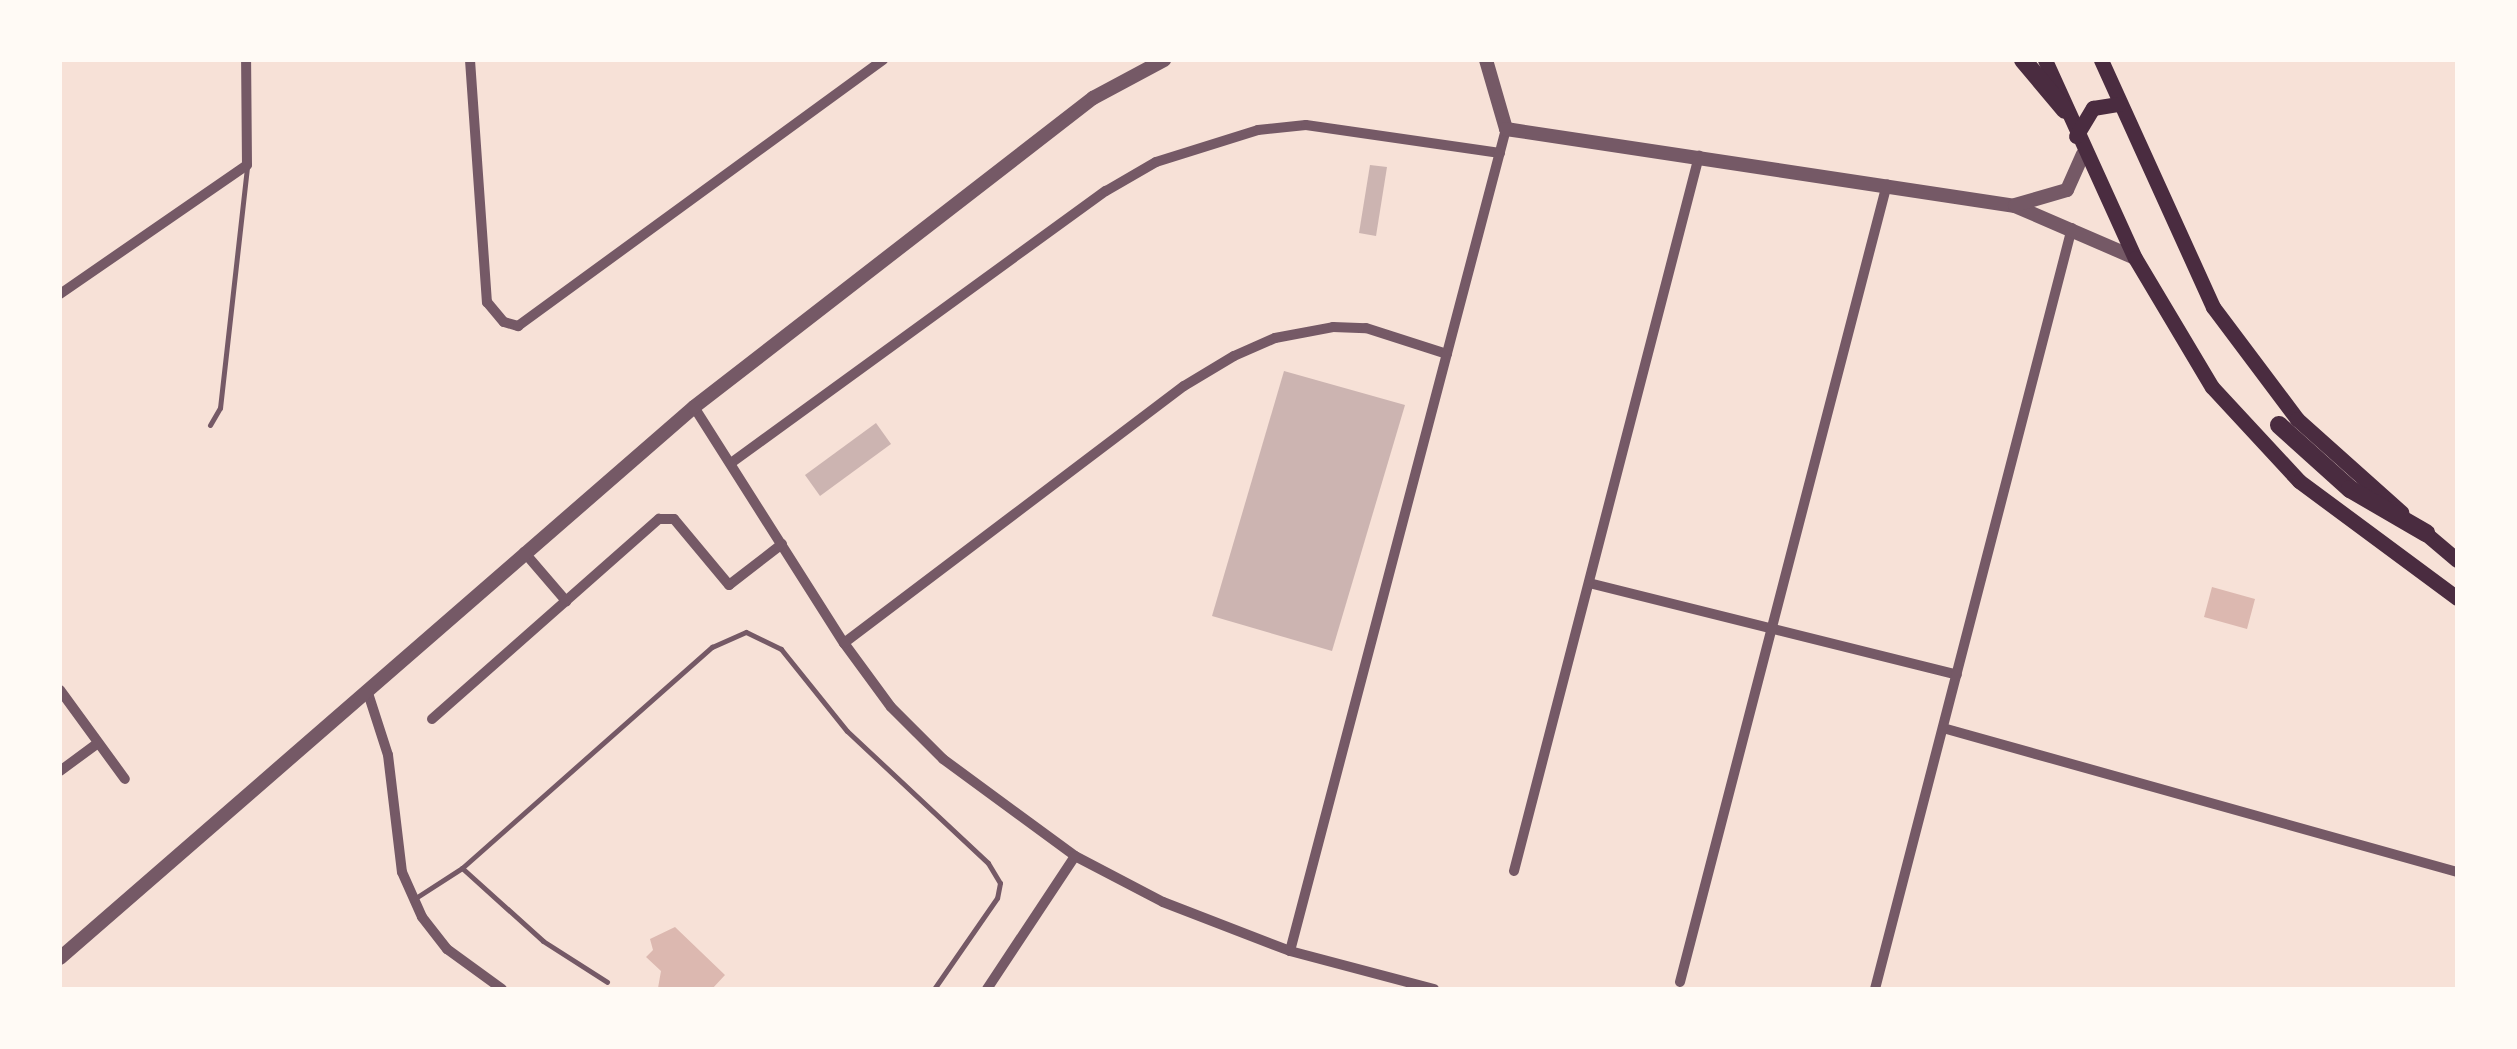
<!DOCTYPE html>
<html>
<head>
<meta charset="utf-8">
<style>
	body { margin:0 }
	#map { position:relative; width:2517px; height:1049px; overflow:hidden; background:#f7e1d7; font-family:Mulish,sans-serif }
	div>[style] { position:absolute }
	.water>* { inset:0; background:#dcb8b0 }
	.building>* { inset:0; background:#ccb4b1 }
	.service>* { height:5px; margin:-2.5px; padding:0 2.5px; transform-origin:2.5px; border-radius:2.5px; background:#755966 }
	.minor>* { height:10px; margin:-5px; padding:0 5px; transform-origin:5px; border-radius:5px; background:#755966 }
	.tertiary>* { height:14px; margin:-7px; padding:0 7px; transform-origin:7px; border-radius:7px; background:#755966 }
	.secondary>* { height:15px; margin:-7.5px; padding:0 7.5px; transform-origin:7.5px; border-radius:7.5px; background:#4a2c40 }
	.trunk>* { height:18px; margin:-9px; padding:0 9px; transform-origin:9px; border-radius:9px; background:#4a2c40 }
	span { translate:-50% -50%; white-space:nowrap; text-align:center; line-height:1.15; -webkit-text-stroke:9px #fffaf5; paint-order:stroke }
	.frame { position:absolute; inset:0; border:62px solid #fffaf5; pointer-events:none }
</style>
</head>
<body>
<div id="map">
	<div class="water">
		<i style="clip-path:polygon(2212px 587px,2255px 599px,2247px 629px,2204px 617px)"></i>
		<i style="clip-path:polygon(675px 927px,725px 975px,712px 989px,658px 988px,661px 971px,646px 957px,653px 950px,650px 939px)"></i>
	</div>
	<div class="building">
		<i style="clip-path:polygon(1370px 165px,1387px 167px,1376px 236px,1359px 233px)"></i>
		<i style="clip-path:polygon(1284px 371px,1405px 405px,1332px 651px,1212px 616px)"></i>
		<i style="clip-path:polygon(876px 423px,891px 444px,820px 496px,805px 475px)"></i>
	</div>
	<div class="service">
		<i style="left:210px;top:425px;width:20px;rotate:-60deg"></i>
		<i style="left:220px;top:408px;width:243px;rotate:-83.6deg"></i>
		<i style="left:462px;top:868px;width:109px;rotate:42deg"></i>
		<i style="left:543px;top:941px;width:76px;rotate:32.6deg"></i>
		<i style="left:414px;top:899px;width:57px;rotate:-32.9deg"></i>
		<i style="left:462px;top:868px;width:334px;rotate:-41.5deg"></i>
		<i style="left:712px;top:647px;width:37px;rotate:-24deg"></i>
		<i style="left:746px;top:632px;width:39px;rotate:26deg"></i>
		<i style="left:781px;top:649px;width:105px;rotate:51.2deg"></i>
		<i style="left:847px;top:731px;width:193px;rotate:43.1deg"></i>
		<i style="left:988px;top:863px;width:23px;rotate:59deg"></i>
		<i style="left:1000px;top:883px;width:15px;rotate:101deg"></i>
		<i style="left:997px;top:898px;width:111px;rotate:124.7deg"></i>
	</div>
	<div class="minor">
		<i style="left:470px;top:60px;width:243px;rotate:86deg"></i>
		<i style="left:487px;top:302px;width:26px;rotate:50deg"></i>
		<i style="left:504px;top:322px;width:15px;rotate:16deg"></i>
		<i style="left:518px;top:326px;width:452px;rotate:-36.1deg"></i>
		<i style="left:60px;top:294px;width:227px;rotate:-34.6deg"></i>
		<i style="left:247px;top:165px;width:105px;rotate:-90.5deg"></i>
		<i style="left:694px;top:407px;width:280px;rotate:57.6deg"></i>
		<i style="left:844px;top:643px;width:79px;rotate:53.7deg"></i>
		<i style="left:891px;top:707px;width:74px;rotate:45deg"></i>
		<i style="left:943px;top:759px;width:164px;rotate:36.3deg"></i>
		<i style="left:1075px;top:856px;width:99px;rotate:27.6deg"></i>
		<i style="left:1163px;top:902px;width:136px;rotate:21.1deg"></i>
		<i style="left:1290px;top:951px;width:149px;rotate:14.8deg"></i>
		<i style="left:731px;top:463px;width:463px;rotate:-36deg"></i>
		<i style="left:1106px;top:191px;width:58px;rotate:-30.1deg"></i>
		<i style="left:1156px;top:162px;width:107px;rotate:-17.4deg"></i>
		<i style="left:1258px;top:130px;width:48px;rotate:-5.9deg"></i>
		<i style="left:1306px;top:125px;width:196px;rotate:8.2deg"></i>
		<i style="left:524px;top:552px;width:65px;rotate:49.4deg"></i>
		<i style="left:1589px;top:583px;width:379px;rotate:14deg"></i>
		<i style="left:844px;top:643px;width:426px;rotate:-37.1deg"></i>
		<i style="left:1184px;top:386px;width:58px;rotate:-31deg"></i>
		<i style="left:1234px;top:356px;width:45px;rotate:-23.7deg"></i>
		<i style="left:1275px;top:338px;width:59px;rotate:-10.7deg"></i>
		<i style="left:1333px;top:327px;width:33px;rotate:2deg"></i>
		<i style="left:1366px;top:328px;width:85px;rotate:17.8deg"></i>
		<i style="left:60px;top:690px;width:110px;rotate:53.9deg"></i>
		<i style="left:367px;top:690px;width:68px;rotate:72.1deg"></i>
		<i style="left:388px;top:755px;width:118px;rotate:83.2deg"></i>
		<i style="left:402px;top:872px;width:49px;rotate:66deg"></i>
		<i style="left:422px;top:917px;width:41px;rotate:52deg"></i>
		<i style="left:447px;top:949px;width:68px;rotate:36deg"></i>
		<i style="left:432px;top:719px;width:303px;rotate:-41.4deg"></i>
		<i style="left:659px;top:519px;width:15px"></i>
		<i style="left:674px;top:519px;width:86px;rotate:50.2deg"></i>
		<i style="left:729px;top:585px;width:67px;rotate:-37.7deg"></i>
		<i style="left:1943px;top:728px;width:534px;rotate:15.65deg"></i>
		<i style="left:60px;top:771px;width:47px;rotate:-36.4deg"></i>
		<i style="left:1514px;top:871px;width:739px;rotate:-75.49deg"></i>
		<i style="left:1290px;top:951px;width:850px;rotate:-75.28deg"></i>
		<i style="left:1680px;top:982px;width:824px;rotate:-75.46deg"></i>
		<i style="left:987px;top:989px;width:159px;rotate:-56.5deg"></i>
		<i style="left:1875px;top:989px;width:786px;rotate:-75.49deg"></i>
	</div>
	<div class="tertiary">
		<i style="left:1486px;top:60px;width:72px;rotate:73.8deg"></i>
		<i style="left:1506px;top:129px;width:515px;rotate:8.6deg"></i>
		<i style="left:2015px;top:206px;width:131px;rotate:23.4deg"></i>
		<i style="left:2015px;top:205px;width:54px;rotate:-16.1deg"></i>
		<i style="left:2067px;top:190px;width:39px;rotate:-66deg"></i>
		<i style="left:60px;top:958px;width:840px;rotate:-40.99deg"></i>
		<i style="left:694px;top:407px;width:505px;rotate:-37.76deg"></i>
		<i style="left:1093px;top:98px;width:81px;rotate:-28.2deg"></i>
	</div>
	<div class="secondary">
		<i style="left:2045px;top:60px;width:217px;rotate:65.6deg"></i>
		<i style="left:2135px;top:258px;width:150px;rotate:59.2deg"></i>
		<i style="left:2212px;top:387px;width:128px;rotate:47.2deg"></i>
		<i style="left:2299px;top:481px;width:197px;rotate:36.5deg"></i>
		<i style="left:2101px;top:60px;width:271px;rotate:65.6deg"></i>
		<i style="left:2213px;top:307px;width:140px;rotate:53.1deg"></i>
		<i style="left:2297px;top:419px;width:140px;rotate:41.8deg"></i>
		<i style="left:2076px;top:136px;width:33px;rotate:-59deg"></i>
		<i style="left:2093px;top:108px;width:26px;rotate:-9deg"></i>
		<i style="left:2418px;top:527px;width:51px;rotate:40.2deg"></i>
	</div>
	<div class="trunk">
		<i style="left:2023px;top:60px;width:65px;rotate:50deg"></i>
		<i style="left:2279px;top:425px;width:96px;rotate:42deg"></i>
		<i style="left:2350px;top:489px;width:88px;rotate:30.1deg"></i>
	</div>
	<div class="frame"></div>
</div>
</body>
</html>
